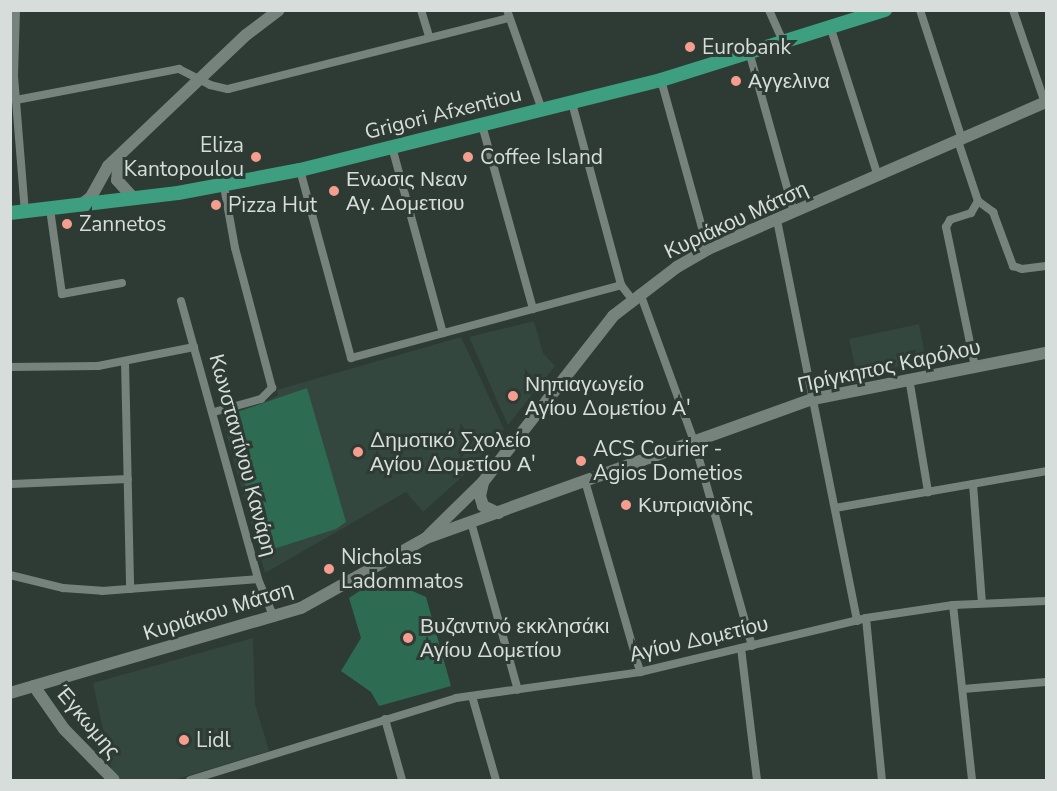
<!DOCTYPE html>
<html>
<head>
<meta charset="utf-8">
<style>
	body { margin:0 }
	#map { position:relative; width:1057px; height:791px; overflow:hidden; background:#2e3a34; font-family:"Nunito Sans",sans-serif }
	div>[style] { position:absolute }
	.built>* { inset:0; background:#34473f }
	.green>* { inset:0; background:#2d6c53 }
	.street>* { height:8px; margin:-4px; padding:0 4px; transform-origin:4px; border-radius:4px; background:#75837c }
	.secondary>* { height:12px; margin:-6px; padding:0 6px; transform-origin:6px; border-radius:6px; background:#75837c }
	.primary>* { height:14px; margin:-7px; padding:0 7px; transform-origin:7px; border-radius:7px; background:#3d9f80 }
	.dots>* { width:16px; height:16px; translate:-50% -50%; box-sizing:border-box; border:3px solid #2e3a34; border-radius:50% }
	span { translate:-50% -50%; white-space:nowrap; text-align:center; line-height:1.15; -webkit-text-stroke:6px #2e3a34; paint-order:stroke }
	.poi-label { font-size:21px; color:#d6ddda }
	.left { translate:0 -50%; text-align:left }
	.right { translate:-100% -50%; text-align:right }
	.street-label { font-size:21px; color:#d6ddda }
	.frame { position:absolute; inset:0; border:12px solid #d6ddda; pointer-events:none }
</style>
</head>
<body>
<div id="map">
	<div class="built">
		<i style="clip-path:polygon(534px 321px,543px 353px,555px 366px,508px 425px,469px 337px)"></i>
		<i style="clip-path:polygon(919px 324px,926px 361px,857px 375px,849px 339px)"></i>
		<i style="clip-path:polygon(461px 337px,504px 429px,464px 475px,423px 512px,406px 492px,265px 573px,221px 415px,264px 403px,278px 395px,277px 390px)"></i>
		<i style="clip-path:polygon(253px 638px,255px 704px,269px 751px,174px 780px,122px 780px,112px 771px,93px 683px)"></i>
	</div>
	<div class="green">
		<i style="clip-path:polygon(307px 388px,346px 522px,336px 529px,264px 552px,226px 416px)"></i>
		<i style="clip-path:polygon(381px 577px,426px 597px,451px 686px,379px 706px,371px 692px,341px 671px,361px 638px,349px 598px)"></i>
	</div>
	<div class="street">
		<i style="left:16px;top:10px;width:66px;rotate:91.7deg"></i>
		<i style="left:14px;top:76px;width:136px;rotate:85.4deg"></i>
		<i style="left:421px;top:10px;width:28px;rotate:73deg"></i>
		<i style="left:507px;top:10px;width:106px;rotate:70.7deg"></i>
		<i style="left:769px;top:10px;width:37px;rotate:66deg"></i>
		<i style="left:920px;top:10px;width:136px;rotate:72deg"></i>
		<i style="left:1013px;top:10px;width:98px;rotate:71deg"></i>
		<i style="left:831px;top:29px;width:154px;rotate:72.3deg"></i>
		<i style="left:750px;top:55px;width:164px;rotate:74.4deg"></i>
		<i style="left:661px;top:80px;width:175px;rotate:74.5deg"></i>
		<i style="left:16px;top:100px;width:166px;rotate:-10.8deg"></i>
		<i style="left:179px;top:69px;width:35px;rotate:27deg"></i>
		<i style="left:210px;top:85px;width:18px;rotate:13deg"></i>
		<i style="left:228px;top:89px;width:290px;rotate:-14.2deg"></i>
		<i style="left:572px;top:103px;width:188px;rotate:74.9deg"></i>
		<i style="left:621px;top:285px;width:18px;rotate:52deg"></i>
		<i style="left:482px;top:125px;width:191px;rotate:74.5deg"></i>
		<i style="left:958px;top:141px;width:63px;rotate:71.6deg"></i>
		<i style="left:978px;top:201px;width:14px;rotate:120deg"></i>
		<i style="left:971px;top:213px;width:22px;rotate:162deg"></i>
		<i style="left:950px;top:220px;width:8px;rotate:120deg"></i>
		<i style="left:946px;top:227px;width:143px;rotate:78.3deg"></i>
		<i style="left:392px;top:147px;width:193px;rotate:74.7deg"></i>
		<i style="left:300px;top:170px;width:195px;rotate:74.8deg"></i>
		<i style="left:351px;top:358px;width:280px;rotate:-15.1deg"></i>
		<i style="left:978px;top:201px;width:19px;rotate:36deg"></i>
		<i style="left:993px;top:212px;width:58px;rotate:69.7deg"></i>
		<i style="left:1013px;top:266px;width:9px;rotate:18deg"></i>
		<i style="left:1022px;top:269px;width:24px;rotate:-7deg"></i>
		<i style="left:50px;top:209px;width:86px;rotate:82deg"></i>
		<i style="left:62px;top:294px;width:61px;rotate:-10.4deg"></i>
		<i style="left:777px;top:220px;width:409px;rotate:78.7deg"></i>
		<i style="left:640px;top:293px;width:158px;rotate:70deg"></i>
		<i style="left:694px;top:441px;width:213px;rotate:74.2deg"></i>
		<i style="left:181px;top:301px;width:288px;rotate:74.5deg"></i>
		<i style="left:258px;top:579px;width:42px;rotate:67.7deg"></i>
		<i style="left:125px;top:362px;width:227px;rotate:88.7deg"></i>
		<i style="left:10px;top:367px;width:88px;rotate:-0.7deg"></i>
		<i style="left:98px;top:366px;width:98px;rotate:-11.2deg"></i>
		<i style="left:909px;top:378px;width:116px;rotate:80.5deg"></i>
		<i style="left:214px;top:412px;width:49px;rotate:-15.5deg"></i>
		<i style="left:261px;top:399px;width:16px;rotate:-45deg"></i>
		<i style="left:272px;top:388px;width:145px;rotate:-104.8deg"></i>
		<i style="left:235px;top:248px;width:63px;rotate:-100.1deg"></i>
		<i style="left:585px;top:481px;width:199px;rotate:73.9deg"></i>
		<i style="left:12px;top:484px;width:116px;rotate:-2.5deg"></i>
		<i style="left:973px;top:484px;width:119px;rotate:85.7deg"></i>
		<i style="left:835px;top:508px;width:214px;rotate:-9.9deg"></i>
		<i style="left:471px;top:522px;width:174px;rotate:74.4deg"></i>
		<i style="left:10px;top:575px;width:55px;rotate:13.8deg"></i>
		<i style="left:63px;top:588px;width:39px;rotate:4deg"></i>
		<i style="left:102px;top:591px;width:156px;rotate:-4.4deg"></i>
		<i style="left:953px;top:605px;width:176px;rotate:83.8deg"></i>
		<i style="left:866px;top:618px;width:163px;rotate:84.4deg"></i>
		<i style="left:741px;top:648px;width:133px;rotate:83.1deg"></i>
		<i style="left:963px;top:689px;width:83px;rotate:-4.8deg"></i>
		<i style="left:472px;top:696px;width:87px;rotate:74.1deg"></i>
		<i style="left:385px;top:719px;width:63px;rotate:74.4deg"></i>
		<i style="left:190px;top:780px;width:278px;rotate:-17.1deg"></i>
		<i style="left:456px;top:698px;width:186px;rotate:-8deg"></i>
		<i style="left:640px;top:672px;width:232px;rotate:-13.4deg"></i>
		<i style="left:866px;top:618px;width:88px;rotate:-8.5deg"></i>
		<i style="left:953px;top:605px;width:93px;rotate:-2.5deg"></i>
	</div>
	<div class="secondary">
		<i style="left:119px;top:158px;width:22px;rotate:95deg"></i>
		<i style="left:117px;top:180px;width:24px;rotate:48deg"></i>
		<i style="left:81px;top:205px;width:13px;rotate:-39deg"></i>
		<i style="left:91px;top:197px;width:35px;rotate:-61deg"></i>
		<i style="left:108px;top:166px;width:190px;rotate:-43.5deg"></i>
		<i style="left:246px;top:35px;width:41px;rotate:-37.1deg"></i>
		<i style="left:483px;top:483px;width:13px;rotate:103deg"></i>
		<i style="left:480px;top:496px;width:10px;rotate:73deg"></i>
		<i style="left:483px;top:506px;width:17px;rotate:25deg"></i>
		<i style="left:429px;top:535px;width:76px;rotate:-44.5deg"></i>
		<i style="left:483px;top:482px;width:211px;rotate:-51.9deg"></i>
		<i style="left:613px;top:316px;width:81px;rotate:-37.4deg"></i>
		<i style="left:677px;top:267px;width:36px;rotate:-30deg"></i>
		<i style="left:708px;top:249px;width:369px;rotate:-23.5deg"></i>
		<i style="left:34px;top:686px;width:52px;rotate:55.1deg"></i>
		<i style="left:64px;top:729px;width:71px;rotate:45.6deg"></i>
		<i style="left:10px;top:693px;width:303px;rotate:-16.3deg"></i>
		<i style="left:301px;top:608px;width:143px;rotate:-29.2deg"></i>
		<i style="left:426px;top:538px;width:411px;rotate:-19.8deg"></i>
		<i style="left:813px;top:399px;width:237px;rotate:-11.2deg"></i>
	</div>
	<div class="primary">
		<i style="left:10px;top:213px;width:169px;rotate:-6.8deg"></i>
		<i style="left:178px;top:193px;width:124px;rotate:-10.7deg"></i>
		<i style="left:300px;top:170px;width:372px;rotate:-14deg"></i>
		<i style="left:661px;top:80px;width:235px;rotate:-17.4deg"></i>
	</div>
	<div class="dots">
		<i style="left:690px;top:47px;background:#f59d8e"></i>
		<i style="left:736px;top:81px;background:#f59d8e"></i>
		<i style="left:256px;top:157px;background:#f59d8e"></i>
		<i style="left:468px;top:157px;background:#f59d8e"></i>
		<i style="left:334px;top:191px;background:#f59d8e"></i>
		<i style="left:216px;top:205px;background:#f59d8e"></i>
		<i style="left:67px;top:224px;background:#f59d8e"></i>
		<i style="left:513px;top:396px;background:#f59d8e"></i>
		<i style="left:358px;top:452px;background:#f59d8e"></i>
		<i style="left:581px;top:461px;background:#f59d8e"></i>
		<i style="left:626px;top:505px;background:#f59d8e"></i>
		<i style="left:329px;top:569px;background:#f59d8e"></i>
		<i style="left:408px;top:638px;background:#f59d8e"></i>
		<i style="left:184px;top:740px;background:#f59d8e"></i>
	</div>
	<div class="poi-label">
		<span class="left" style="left:702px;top:47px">Eurobank</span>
		<span class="left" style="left:748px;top:81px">Αγγελινα</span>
		<span class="right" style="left:244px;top:157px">Eliza<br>Kantopoulou</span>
		<span class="left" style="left:480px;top:157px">Coffee Island</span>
		<span class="left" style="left:346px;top:191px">Ενωσις Νεαν<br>Αγ. Δομετιου</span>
		<span class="left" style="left:228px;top:205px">Pizza Hut</span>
		<span class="left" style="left:79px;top:224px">Zannetos</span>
		<span class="left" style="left:525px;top:396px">Νηπιαγωγείο<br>Αγίου Δομετίου Αʹ</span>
		<span class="left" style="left:370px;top:452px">Δημοτικό Σχολείο<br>Αγίου Δομετίου Αʹ</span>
		<span class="left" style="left:593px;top:461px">ACS Courier -<br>Agios Dometios</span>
		<span class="left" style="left:638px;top:505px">Κυπριανιδης</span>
		<span class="left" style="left:341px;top:569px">Nicholas<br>Ladommatos</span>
		<span class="left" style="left:420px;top:638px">Βυζαντινό εκκλησάκι<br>Αγίου Δομετίου</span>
		<span class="left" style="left:196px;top:740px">Lidl</span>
	</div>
	<div class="street-label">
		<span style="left:443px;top:113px;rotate:-14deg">Grigori Afxentiou</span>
		<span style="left:736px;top:220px;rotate:-25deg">Κυριάκου Μάτση</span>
		<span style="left:889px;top:366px;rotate:-12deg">Πρίγκηπος Καρόλου</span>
		<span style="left:243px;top:455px;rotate:75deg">Κωνσταντίνου Κανάρη</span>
		<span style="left:218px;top:611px;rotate:-17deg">Κυριάκου Μάτση</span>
		<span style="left:699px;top:639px;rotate:-13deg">Αγίου Δομετίου</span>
		<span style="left:88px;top:722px;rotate:50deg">Έγκωμης</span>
	</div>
	<div class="frame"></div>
</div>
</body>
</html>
